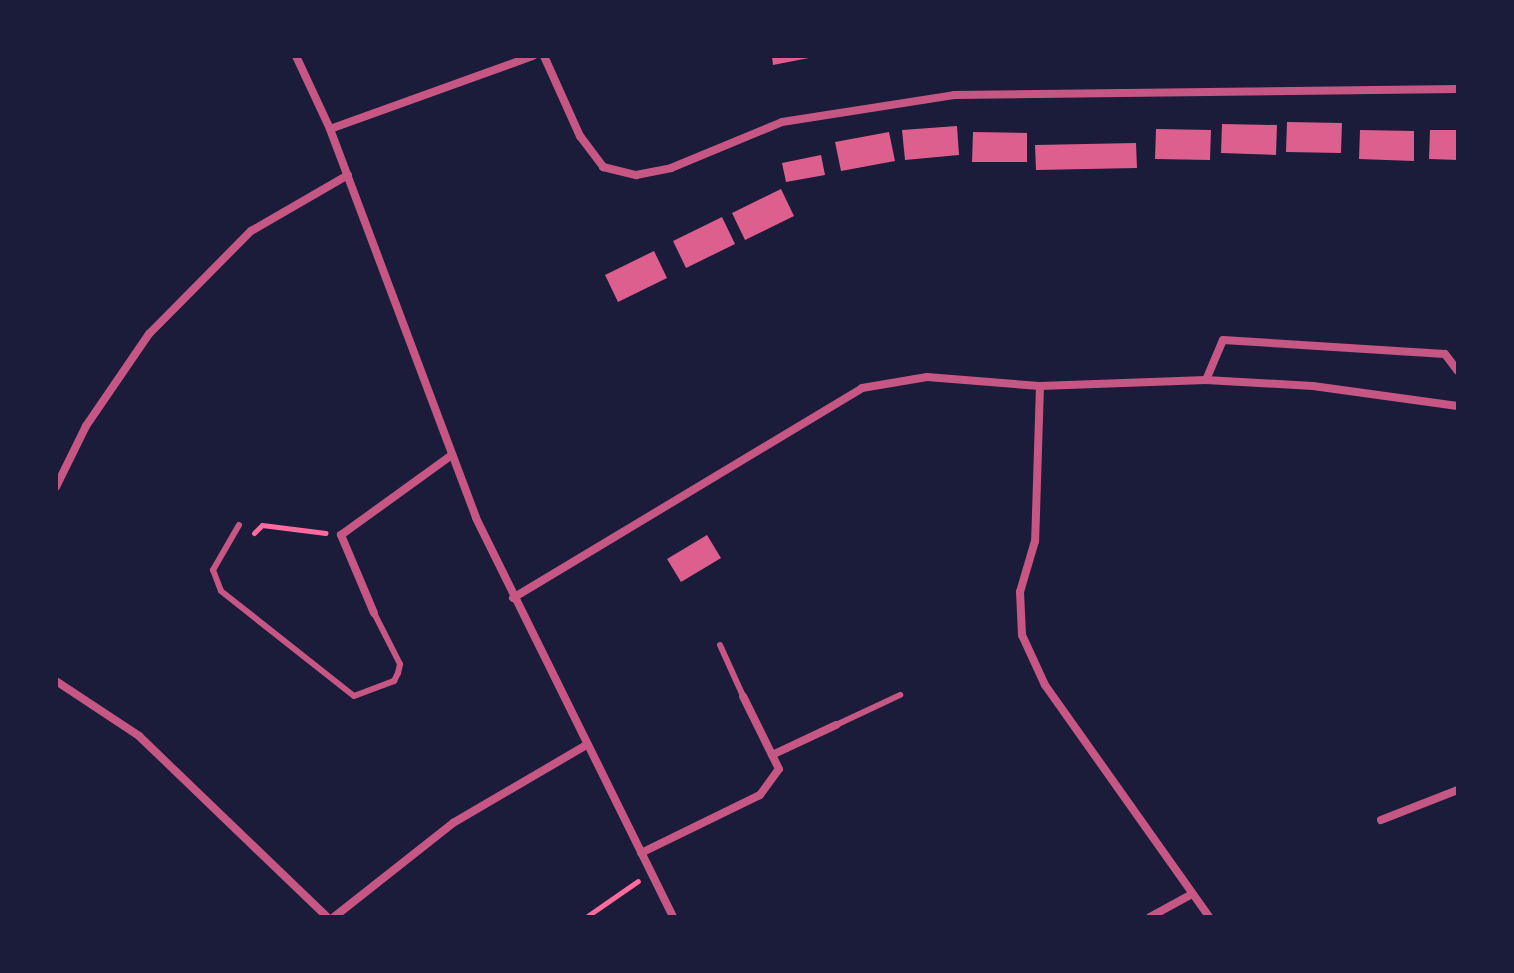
<!DOCTYPE html>
<html>
<head>
<meta charset="utf-8">
<style>
	body { margin:0 }
	#map { position:relative; width:1514px; height:973px; overflow:hidden; background:#1b1b3a; font-family:Commissioner,sans-serif }
	div>[style] { position:absolute }
	.building>* { inset:0; background:#dd5f8e }
	.path>* { height:5px; margin:-2.5px; padding:0 2.5px; transform-origin:2.5px; border-radius:2.5px; background:#ff6b9d }
	.service>* { height:6px; margin:-3px; padding:0 3px; transform-origin:3px; border-radius:3px; background:#c65784 }
	.minor>* { height:8px; margin:-4px; padding:0 4px; transform-origin:4px; border-radius:4px; background:#c65784 }
	span { translate:-50% -50%; white-space:nowrap; text-align:center; line-height:1.15; -webkit-text-stroke:6px #1b1b3a; paint-order:stroke }
	.frame { position:absolute; inset:0; border:58px solid #1b1b3a; pointer-events:none }
</style>
</head>
<body>
<div id="map">
	<div class="building">
		<i style="clip-path:polygon(772px 56px,814px 56px,814px 57px,773px 65px)"></i>
		<i style="clip-path:polygon(1287px 122px,1342px 123px,1341px 153px,1286px 152px)"></i>
		<i style="clip-path:polygon(1222px 124px,1277px 125px,1276px 155px,1221px 153px)"></i>
		<i style="clip-path:polygon(957px 126px,959px 155px,905px 160px,902px 130px)"></i>
		<i style="clip-path:polygon(1156px 129px,1211px 130px,1210px 160px,1155px 159px)"></i>
		<i style="clip-path:polygon(1360px 130px,1414px 131px,1414px 161px,1359px 159px)"></i>
		<i style="clip-path:polygon(1430px 130px,1458px 130px,1458px 160px,1429px 159px)"></i>
		<i style="clip-path:polygon(889px 132px,895px 161px,841px 171px,835px 142px)"></i>
		<i style="clip-path:polygon(973px 132px,1027px 133px,1027px 162px,972px 162px)"></i>
		<i style="clip-path:polygon(1136px 143px,1137px 168px,1036px 170px,1035px 145px)"></i>
		<i style="clip-path:polygon(821px 155px,825px 175px,786px 182px,782px 163px)"></i>
		<i style="clip-path:polygon(781px 189px,794px 216px,745px 240px,732px 213px)"></i>
		<i style="clip-path:polygon(722px 217px,735px 244px,686px 268px,673px 241px)"></i>
		<i style="clip-path:polygon(654px 251px,667px 278px,618px 302px,605px 275px)"></i>
		<i style="clip-path:polygon(707px 535px,721px 558px,681px 582px,667px 559px)"></i>
	</div>
	<div class="path">
		<i style="left:254px;top:533px;width:11px;rotate:-45deg"></i>
		<i style="left:262px;top:525px;width:64px;rotate:7.2deg"></i>
		<i style="left:586px;top:917px;width:63px;rotate:-34.7deg"></i>
	</div>
	<div class="service">
		<i style="left:239px;top:525px;width:52px;rotate:120deg"></i>
		<i style="left:213px;top:570px;width:22px;rotate:69deg"></i>
		<i style="left:221px;top:591px;width:169px;rotate:38.3deg"></i>
		<i style="left:354px;top:696px;width:43px;rotate:-20.6deg"></i>
		<i style="left:394px;top:681px;width:9px;rotate:-63deg"></i>
		<i style="left:398px;top:673px;width:9px;rotate:-77deg"></i>
		<i style="left:400px;top:664px;width:57px;rotate:-117deg"></i>
		<i style="left:720px;top:645px;width:56px;rotate:65.7deg"></i>
		<i style="left:836px;top:725px;width:71px;rotate:-25.1deg"></i>
	</div>
	<div class="minor">
		<i style="left:296px;top:56px;width:81px;rotate:65deg"></i>
		<i style="left:330px;top:129px;width:415px;rotate:69.4deg"></i>
		<i style="left:476px;top:518px;width:445px;rotate:63.7deg"></i>
		<i style="left:544px;top:56px;width:88px;rotate:65.8deg"></i>
		<i style="left:580px;top:136px;width:39px;rotate:53deg"></i>
		<i style="left:603px;top:167px;width:34px;rotate:14deg"></i>
		<i style="left:636px;top:175px;width:36px;rotate:-11deg"></i>
		<i style="left:671px;top:168px;width:120px;rotate:-22.5deg"></i>
		<i style="left:782px;top:122px;width:174px;rotate:-8.9deg"></i>
		<i style="left:954px;top:95px;width:504px;rotate:-0.68deg"></i>
		<i style="left:330px;top:129px;width:216px;rotate:-19.8deg"></i>
		<i style="left:1206px;top:380px;width:43px;rotate:-67deg"></i>
		<i style="left:1223px;top:340px;width:222px;rotate:3.6deg"></i>
		<i style="left:1445px;top:354px;width:21px;rotate:53deg"></i>
		<i style="left:1040px;top:386px;width:155px;rotate:91.8deg"></i>
		<i style="left:1035px;top:541px;width:53px;rotate:106.4deg"></i>
		<i style="left:1020px;top:592px;width:43px;rotate:87.3deg"></i>
		<i style="left:1022px;top:635px;width:55px;rotate:65.3deg"></i>
		<i style="left:1045px;top:685px;width:284px;rotate:54.7deg"></i>
		<i style="left:56px;top:487px;width:68px;rotate:-63.8deg"></i>
		<i style="left:86px;top:426px;width:112px;rotate:-55.6deg"></i>
		<i style="left:149px;top:334px;width:145px;rotate:-45.3deg"></i>
		<i style="left:251px;top:231px;width:112px;rotate:-30deg"></i>
		<i style="left:513px;top:598px;width:407px;rotate:-31deg"></i>
		<i style="left:862px;top:388px;width:66px;rotate:-9.6deg"></i>
		<i style="left:927px;top:377px;width:113px;rotate:4.6deg"></i>
		<i style="left:1040px;top:386px;width:166px;rotate:-2.1deg"></i>
		<i style="left:1206px;top:380px;width:107px;rotate:3.2deg"></i>
		<i style="left:1313px;top:386px;width:146px;rotate:7.9deg"></i>
		<i style="left:374px;top:613px;width:85px;rotate:-112.9deg"></i>
		<i style="left:341px;top:535px;width:137px;rotate:-35.8deg"></i>
		<i style="left:56px;top:681px;width:100px;rotate:33.5deg"></i>
		<i style="left:139px;top:736px;width:261px;rotate:43.9deg"></i>
		<i style="left:772px;top:755px;width:71px;rotate:-25.1deg"></i>
		<i style="left:1381px;top:820px;width:83px;rotate:-21.3deg"></i>
		<i style="left:641px;top:853px;width:132px;rotate:-26deg"></i>
		<i style="left:760px;top:795px;width:32px;rotate:-54deg"></i>
		<i style="left:779px;top:769px;width:81px;rotate:-116.3deg"></i>
		<i style="left:334px;top:917px;width:152px;rotate:-38.3deg"></i>
		<i style="left:453px;top:823px;width:153px;rotate:-30.3deg"></i>
		<i style="left:1150px;top:917px;width:48px;rotate:-28.7deg"></i>
	</div>
	<div class="frame"></div>
</div>
</body>
</html>
